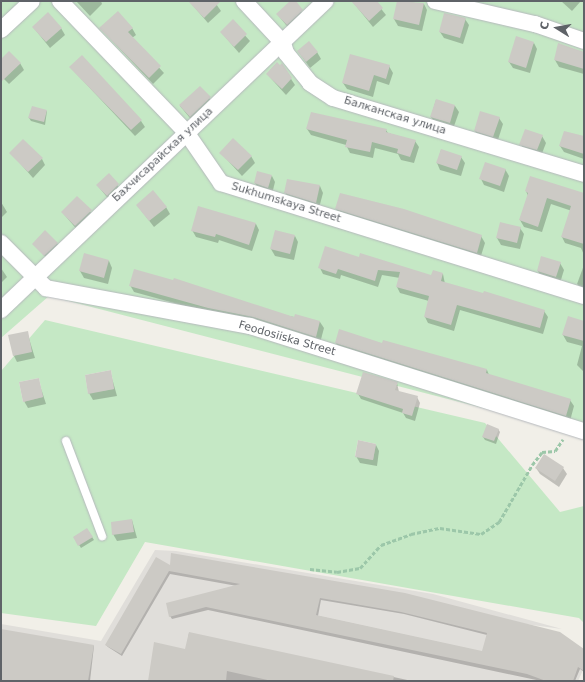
<!DOCTYPE html>
<html>
<head>
<meta charset="utf-8">
<style>
	body { margin:0 }
	#map { position:relative; width:585px; height:682px; overflow:hidden; background:#f1efe8; font-family:"DejaVu Sans",sans-serif }
	div>[style] { position:absolute }
	.industrial>* { inset:0; background:#e0deda }
	.green>* { inset:0; background:#c5e8c5 }
	.shadow>* { inset:0; background:#0003 }
	.building>* { inset:0; background:#cccac5 }
	.path>* { height:2.5px; margin-top:-1.25px; transform-origin:0; background:repeating-linear-gradient(90deg,#9cc7a9 0 4px,transparent 0 6px) }
	.roads { filter:drop-shadow(0 0 1px #b5b8bc) drop-shadow(0 0 1px #b5b8bc) }
	.lane>* { height:8px; margin:-4px; padding:0 4px; transform-origin:4px; border-radius:4px; background:#fff }
	.street>* { height:16px; margin:-8px; padding:0 8px; transform-origin:8px; border-radius:8px; background:#fff }
	span { translate:-50% -50%; white-space:nowrap; text-align:center; line-height:1.15; -webkit-text-stroke:4px #fff; paint-order:stroke }
	.street-label { font-size:11px; color:#5f6368 }
	.frame { position:absolute; inset:0; border:2px solid #5f6368; pointer-events:none }
	.north { position:absolute; left:537px; top:8px; width:40px; height:40px; -webkit-text-stroke:3px #fff; paint-order:stroke; rotate:281deg; font-size:11px; font-weight:700; line-height:16px; text-align:center; color:#5f6368 }
	.north::after { content:''; display:block; margin:auto; width:14px; height:18px; background:#5f6368; clip-path:polygon(50% 0,100% 100%,50% 72%,0 100%) }
</style>
</head>
<body>
<div id="map">
	<div class="industrial">
		<i style="clip-path:polygon(155px 550px,176px 551px,433px 594px,562px 629px,464px 616px,584px 668px,578px 681px,1px 681px,1px 624px,101px 641px)"></i>
	</div>
	<div class="green">
		<i style="clip-path:polygon(1px 1px,584px 1px,584px 434px,49px 296px,1px 338px)"></i>
		<i style="clip-path:polygon(evenodd,45px 320px,485px 423px,560px 512px,584px 506px,584px 623px,579px 618px,145px 542px,96px 626px,1px 613px,1px 371px,45px 320px,111px 370px,114px 389px,88px 393px,85px 375px,111px 370px,45px 320px,39px 378px,43px 397px,23px 402px,19px 382px,39px 378px,45px 320px,358px 440px,376px 444px,373px 460px,355px 456px,358px 440px)"></i>
	</div>
	<div class="shadow">
		<i style="clip-path:polygon(76px 1px,101px 1px,102px 4px,90px 16px)"></i>
		<i style="clip-path:polygon(189px 1px,214px 1px,221px 11px,208px 23px)"></i>
		<i style="clip-path:polygon(292px 1px,306px 17px,291px 31px,277px 14px)"></i>
		<i style="clip-path:polygon(352px 1px,375px 1px,386px 15px,373px 27px)"></i>
		<i style="clip-path:polygon(398px 1px,424px 4px,427px 10px,422px 31px,398px 26px,394px 19px)"></i>
		<i style="clip-path:polygon(561px 1px,581px 1px,572px 11px)"></i>
		<i style="clip-path:polygon(465px 19px,469px 25px,463px 44px,444px 38px,440px 32px)"></i>
		<i style="clip-path:polygon(232px 21px,250px 41px,239px 53px,221px 32px)"></i>
		<i style="clip-path:polygon(33px 27px,61px 28px,65px 35px,50px 48px)"></i>
		<i style="clip-path:polygon(100px 28px,132px 28px,136px 35px,132px 38px,164px 73px,153px 84px)"></i>
		<i style="clip-path:polygon(534px 43px,537px 49px,530px 73px,513px 68px,509px 62px)"></i>
		<i style="clip-path:polygon(298px 51px,317px 52px,321px 59px,310px 68px)"></i>
		<i style="clip-path:polygon(584px 53px,584px 74px,559px 67px,555px 60px)"></i>
		<i style="clip-path:polygon(1px 60px,20px 63px,24px 70px,9px 84px,1px 76px)"></i>
		<i style="clip-path:polygon(282px 65px,295px 85px,286px 95px,267px 74px)"></i>
		<i style="clip-path:polygon(389px 66px,393px 73px,389px 85px,377px 81px,373px 97px,347px 89px,343px 83px)"></i>
		<i style="clip-path:polygon(71px 68px,141px 121px,145px 127px,135px 136px)"></i>
		<i style="clip-path:polygon(200px 87px,214px 104px,194px 123px,180px 106px)"></i>
		<i style="clip-path:polygon(436px 100px,455px 106px,459px 112px,453px 129px,435px 124px,431px 117px)"></i>
		<i style="clip-path:polygon(47px 111px,45px 125px,31px 121px,29px 118px)"></i>
		<i style="clip-path:polygon(499px 118px,503px 124px,497px 143px,478px 137px,475px 131px)"></i>
		<i style="clip-path:polygon(307px 129px,386px 130px,388px 133px,415px 141px,419px 147px,414px 163px,401px 160px,398px 154px,375px 148px,373px 158px,350px 153px,346px 145px,311px 135px)"></i>
		<i style="clip-path:polygon(542px 136px,546px 143px,541px 156px,524px 151px,521px 144px)"></i>
		<i style="clip-path:polygon(584px 137px,584px 159px,564px 152px,560px 146px)"></i>
		<i style="clip-path:polygon(441px 150px,461px 157px,465px 163px,461px 176px,440px 170px,437px 163px)"></i>
		<i style="clip-path:polygon(11px 153px,42px 159px,45px 165px,33px 178px)"></i>
		<i style="clip-path:polygon(221px 153px,251px 156px,255px 163px,242px 176px)"></i>
		<i style="clip-path:polygon(505px 169px,509px 176px,504px 192px,484px 185px,481px 179px)"></i>
		<i style="clip-path:polygon(109px 175px,122px 191px,111px 202px,97px 185px)"></i>
		<i style="clip-path:polygon(272px 176px,275px 182px,272px 194px,259px 190px,255px 183px)"></i>
		<i style="clip-path:polygon(320px 186px,323px 193px,319px 208px,289px 199px,285px 192px)"></i>
		<i style="clip-path:polygon(526px 191px,583px 199px,578px 213px,551px 204px,542px 232px,524px 227px,520px 220px,528px 196px)"></i>
		<i style="clip-path:polygon(77px 197px,95px 217px,79px 232px,62px 212px)"></i>
		<i style="clip-path:polygon(1px 202px,7px 212px,1px 218px)"></i>
		<i style="clip-path:polygon(137px 205px,166px 207px,170px 214px,154px 227px)"></i>
		<i style="clip-path:polygon(336px 209px,481px 236px,485px 243px,480px 259px,340px 215px)"></i>
		<i style="clip-path:polygon(501px 223px,520px 228px,524px 234px,520px 249px,501px 245px,497px 238px)"></i>
		<i style="clip-path:polygon(256px 224px,259px 230px,252px 251px,219px 240px,218px 243px,196px 237px,192px 230px)"></i>
		<i style="clip-path:polygon(584px 229px,584px 255px,581px 248px,565px 243px,562px 237px)"></i>
		<i style="clip-path:polygon(295px 236px,298px 242px,294px 260px,275px 256px,271px 249px)"></i>
		<i style="clip-path:polygon(57px 243px,61px 250px,49px 261px,34px 244px)"></i>
		<i style="clip-path:polygon(85px 255px,109px 261px,112px 268px,108px 284px,84px 278px,80px 271px)"></i>
		<i style="clip-path:polygon(360px 258px,432px 276px,443px 274px,445px 284px,544px 311px,548px 317px,543px 334px,460px 310px,454px 331px,428px 323px,425px 317px,429px 301px,400px 293px,397px 287px,400px 278px,382px 275px,378px 287px,341px 275px,340px 279px,323px 274px,320px 268px)"></i>
		<i style="clip-path:polygon(560px 263px,564px 270px,560px 283px,541px 278px,538px 271px)"></i>
		<i style="clip-path:polygon(584px 265px,584px 291px,577px 284px)"></i>
		<i style="clip-path:polygon(1px 268px,7px 277px,1px 283px)"></i>
		<i style="clip-path:polygon(130px 285px,320px 322px,324px 328px,320px 343px,134px 292px)"></i>
		<i style="clip-path:polygon(584px 322px,584px 372px,577px 365px,582px 346px,567px 342px,563px 335px)"></i>
		<i style="clip-path:polygon(27px 332px,35px 358px,17px 362px,14px 356px)"></i>
		<i style="clip-path:polygon(336px 343px,383px 345px,487px 370px,489px 375px,570px 400px,574px 406px,570px 421px,340px 349px)"></i>
		<i style="clip-path:polygon(110px 371px,117px 396px,93px 400px,89px 393px)"></i>
		<i style="clip-path:polygon(38px 379px,46px 404px,28px 408px,24px 401px)"></i>
		<i style="clip-path:polygon(397px 383px,399px 392px,417px 397px,420px 403px,415px 421px,406px 418px,403px 413px,361px 399px,358px 394px)"></i>
		<i style="clip-path:polygon(498px 429px,500px 432px,496px 444px,485px 440px,483px 437px)"></i>
		<i style="clip-path:polygon(376px 445px,379px 451px,377px 466px,360px 463px,356px 456px)"></i>
		<i style="clip-path:polygon(536px 468px,563px 468px,567px 474px,559px 487px,540px 474px)"></i>
		<i style="clip-path:polygon(132px 520px,137px 538px,117px 541px,113px 534px)"></i>
		<i style="clip-path:polygon(87px 529px,94px 540px,81px 548px,74px 537px)"></i>
		<i style="clip-path:polygon(evenodd,172px 554px,584px 650px,584px 672px,580px 669px,575px 681px,541px 681px,208px 610px,172px 619px,170px 616px,237px 586px,170px 574px,122px 656px,108px 647px,106px 645px,171px 567px,172px 554px,321px 600px,404px 614px,487px 635px,483px 652px,318px 616px,321px 600px)"></i>
		<i style="clip-path:polygon(1px 630px,94px 646px,90px 681px,1px 681px)"></i>
		<i style="clip-path:polygon(189px 633px,412px 681px,148px 681px,186px 650px)"></i>
	</div>
	<div class="building">
		<i style="clip-path:polygon(188px 1px,221px 1px,204px 18px)"></i>
		<i style="clip-path:polygon(290px 1px,296px 1px,303px 10px,287px 25px,276px 14px)"></i>
		<i style="clip-path:polygon(351px 1px,377px 1px,383px 8px,369px 21px)"></i>
		<i style="clip-path:polygon(397px 1px,424px 3px,419px 25px,393px 19px)"></i>
		<i style="clip-path:polygon(118px 11px,133px 28px,128px 32px,161px 66px,149px 78px,99px 28px)"></i>
		<i style="clip-path:polygon(48px 12px,62px 28px,46px 42px,32px 27px)"></i>
		<i style="clip-path:polygon(444px 13px,466px 18px,460px 38px,439px 32px)"></i>
		<i style="clip-path:polygon(233px 19px,247px 34px,234px 47px,220px 32px)"></i>
		<i style="clip-path:polygon(516px 36px,534px 42px,526px 68px,508px 62px)"></i>
		<i style="clip-path:polygon(309px 41px,318px 52px,306px 62px,297px 51px)"></i>
		<i style="clip-path:polygon(558px 43px,584px 52px,584px 69px,554px 60px)"></i>
		<i style="clip-path:polygon(9px 51px,21px 63px,1px 82px,1px 59px)"></i>
		<i style="clip-path:polygon(350px 54px,390px 65px,386px 79px,374px 75px,369px 91px,342px 83px)"></i>
		<i style="clip-path:polygon(82px 55px,142px 120px,131px 130px,69px 67px)"></i>
		<i style="clip-path:polygon(277px 62px,280px 65px,282px 63px,292px 78px,282px 89px,266px 74px)"></i>
		<i style="clip-path:polygon(200px 86px,211px 97px,190px 117px,179px 105px)"></i>
		<i style="clip-path:polygon(436px 99px,455px 105px,450px 123px,430px 117px)"></i>
		<i style="clip-path:polygon(32px 106px,47px 110px,44px 122px,28px 118px)"></i>
		<i style="clip-path:polygon(480px 111px,500px 117px,493px 137px,474px 131px)"></i>
		<i style="clip-path:polygon(311px 112px,387px 129px,386px 132px,416px 140px,410px 157px,397px 153px,398px 149px,372px 142px,370px 152px,345px 147px,347px 140px,306px 129px)"></i>
		<i style="clip-path:polygon(525px 129px,543px 135px,537px 150px,519px 145px)"></i>
		<i style="clip-path:polygon(564px 131px,584px 136px,584px 154px,559px 146px)"></i>
		<i style="clip-path:polygon(233px 138px,252px 156px,238px 170px,219px 153px)"></i>
		<i style="clip-path:polygon(23px 139px,43px 158px,28px 172px,9px 153px)"></i>
		<i style="clip-path:polygon(441px 149px,462px 156px,457px 170px,436px 163px)"></i>
		<i style="clip-path:polygon(485px 162px,506px 169px,500px 186px,479px 179px)"></i>
		<i style="clip-path:polygon(257px 171px,272px 175px,268px 188px,254px 183px)"></i>
		<i style="clip-path:polygon(109px 173px,119px 184px,107px 196px,96px 185px)"></i>
		<i style="clip-path:polygon(530px 176px,584px 193px,584px 244px,561px 237px,571px 206px,547px 198px,538px 227px,519px 220px,528px 193px,525px 191px)"></i>
		<i style="clip-path:polygon(287px 179px,320px 185px,316px 203px,284px 193px)"></i>
		<i style="clip-path:polygon(153px 190px,167px 207px,149px 221px,136px 205px)"></i>
		<i style="clip-path:polygon(340px 193px,404px 209px,482px 235px,477px 253px,335px 209px)"></i>
		<i style="clip-path:polygon(77px 196px,92px 210px,75px 226px,61px 212px)"></i>
		<i style="clip-path:polygon(198px 206px,256px 223px,249px 245px,216px 234px,215px 237px,191px 231px)"></i>
		<i style="clip-path:polygon(500px 222px,521px 227px,517px 243px,496px 238px)"></i>
		<i style="clip-path:polygon(45px 230px,58px 243px,44px 256px,32px 244px)"></i>
		<i style="clip-path:polygon(275px 230px,295px 235px,290px 254px,270px 249px)"></i>
		<i style="clip-path:polygon(325px 246px,359px 257px,360px 253px,431px 275px,433px 270px,443px 273px,441px 281px,483px 293px,484px 291px,545px 310px,540px 328px,457px 305px,451px 325px,424px 317px,429px 296px,396px 287px,400px 272px,378px 270px,375px 281px,338px 269px,336px 274px,318px 268px)"></i>
		<i style="clip-path:polygon(84px 253px,109px 260px,104px 278px,79px 271px)"></i>
		<i style="clip-path:polygon(541px 256px,561px 262px,556px 277px,537px 271px)"></i>
		<i style="clip-path:polygon(134px 269px,173px 280px,174px 278px,294px 317px,295px 314px,320px 321px,316px 337px,253px 317px,208px 308px,129px 286px)"></i>
		<i style="clip-path:polygon(568px 316px,584px 321px,584px 341px,562px 335px)"></i>
		<i style="clip-path:polygon(339px 329px,382px 343px,383px 340px,487px 369px,486px 373px,571px 399px,566px 416px,335px 343px)"></i>
		<i style="clip-path:polygon(28px 331px,32px 352px,13px 356px,8px 335px)"></i>
		<i style="clip-path:polygon(111px 370px,114px 389px,88px 394px,85px 375px)"></i>
		<i style="clip-path:polygon(363px 372px,398px 382px,395px 390px,418px 396px,412px 416px,402px 413px,403px 409px,356px 394px)"></i>
		<i style="clip-path:polygon(39px 378px,43px 397px,23px 402px,19px 382px)"></i>
		<i style="clip-path:polygon(487px 424px,499px 429px,494px 441px,482px 437px)"></i>
		<i style="clip-path:polygon(358px 440px,376px 444px,373px 460px,355px 457px)"></i>
		<i style="clip-path:polygon(544px 454px,564px 467px,555px 481px,535px 468px)"></i>
		<i style="clip-path:polygon(132px 519px,134px 532px,112px 535px,111px 522px)"></i>
		<i style="clip-path:polygon(87px 528px,93px 537px,78px 546px,73px 537px)"></i>
		<i style="clip-path:polygon(evenodd,171px 553px,405px 593px,560px 632px,584px 649px,584px 671px,578px 667px,573px 681px,546px 681px,527px 674px,206px 607px,169px 617px,166px 603px,240px 584px,169px 571px,121px 654px,105px 645px,156px 557px,170px 565px,171px 553px,320px 598px,401px 612px,487px 633px,482px 651px,316px 615px,320px 598px)"></i>
		<i style="clip-path:polygon(1px 629px,94px 645px,88px 681px,1px 681px)"></i>
		<i style="clip-path:polygon(189px 632px,394px 676px,393px 681px,272px 681px,227px 671px,226px 681px,148px 681px,154px 642px,185px 649px)"></i>
	</div>
	<div class="path">
		<i style="left:310px;top:569px;width:27px;rotate:6deg"></i>
		<i style="left:337px;top:572px;width:23px;rotate:-10deg"></i>
		<i style="left:360px;top:568px;width:31px;rotate:-48deg"></i>
		<i style="left:381px;top:545px;width:32px;rotate:-20deg"></i>
		<i style="left:411px;top:534px;width:30px;rotate:-12deg"></i>
		<i style="left:440px;top:528px;width:41px;rotate:8.3deg"></i>
		<i style="left:481px;top:534px;width:22px;rotate:-34deg"></i>
		<i style="left:499px;top:522px;width:66px;rotate:-59.9deg"></i>
		<i style="left:532px;top:465px;width:16px;rotate:-52deg"></i>
		<i style="left:542px;top:452px;width:13px;rotate:-4deg"></i>
		<i style="left:555px;top:451px;width:14px;rotate:-56deg"></i>
	</div>
	<div class="roads">
		<div class="lane">
			<i style="left:66px;top:441px;width:102px;rotate:69.2deg"></i>
		</div>
		<div class="street">
			<i style="left:60px;top:1px;width:182px;rotate:46.1deg"></i>
			<i style="left:186px;top:132px;width:62px;rotate:55.5deg"></i>
			<i style="left:221px;top:183px;width:380px;rotate:17.3deg"></i>
			<i style="left:244px;top:1px;width:57px;rotate:47.1deg"></i>
			<i style="left:283px;top:43px;width:10px;rotate:73deg"></i>
			<i style="left:286px;top:53px;width:38px;rotate:51deg"></i>
			<i style="left:310px;top:83px;width:27px;rotate:33deg"></i>
			<i style="left:333px;top:98px;width:262px;rotate:16.8deg"></i>
			<i style="left:435px;top:1px;width:103px;rotate:13deg"></i>
			<i style="left:535px;top:24px;width:52px;rotate:19.1deg"></i>
			<i style="left:1px;top:30px;width:42px;rotate:-43.1deg"></i>
			<i style="left:1px;top:243px;width:64px;rotate:45deg"></i>
			<i style="left:46px;top:288px;width:208px;rotate:10.6deg"></i>
			<i style="left:250px;top:326px;width:350px;rotate:17.5deg"></i>
			<i style="left:1px;top:310px;width:448px;rotate:-43.6deg"></i>
		</div>
	</div>
	<div class="street-label">
		<span style="left:395px;top:116px;rotate:17deg">Балканская улица</span>
		<span style="left:163px;top:155px;rotate:-43deg">Бахчисарайская улица</span>
		<span style="left:286px;top:203px;rotate:17deg">Sukhumskaya Street</span>
		<span style="left:287px;top:339px;rotate:16deg">Feodosiiska Street</span>
	</div>
	<div class="frame"></div>
	<div class="north">С</div>
</div>
</body>
</html>
